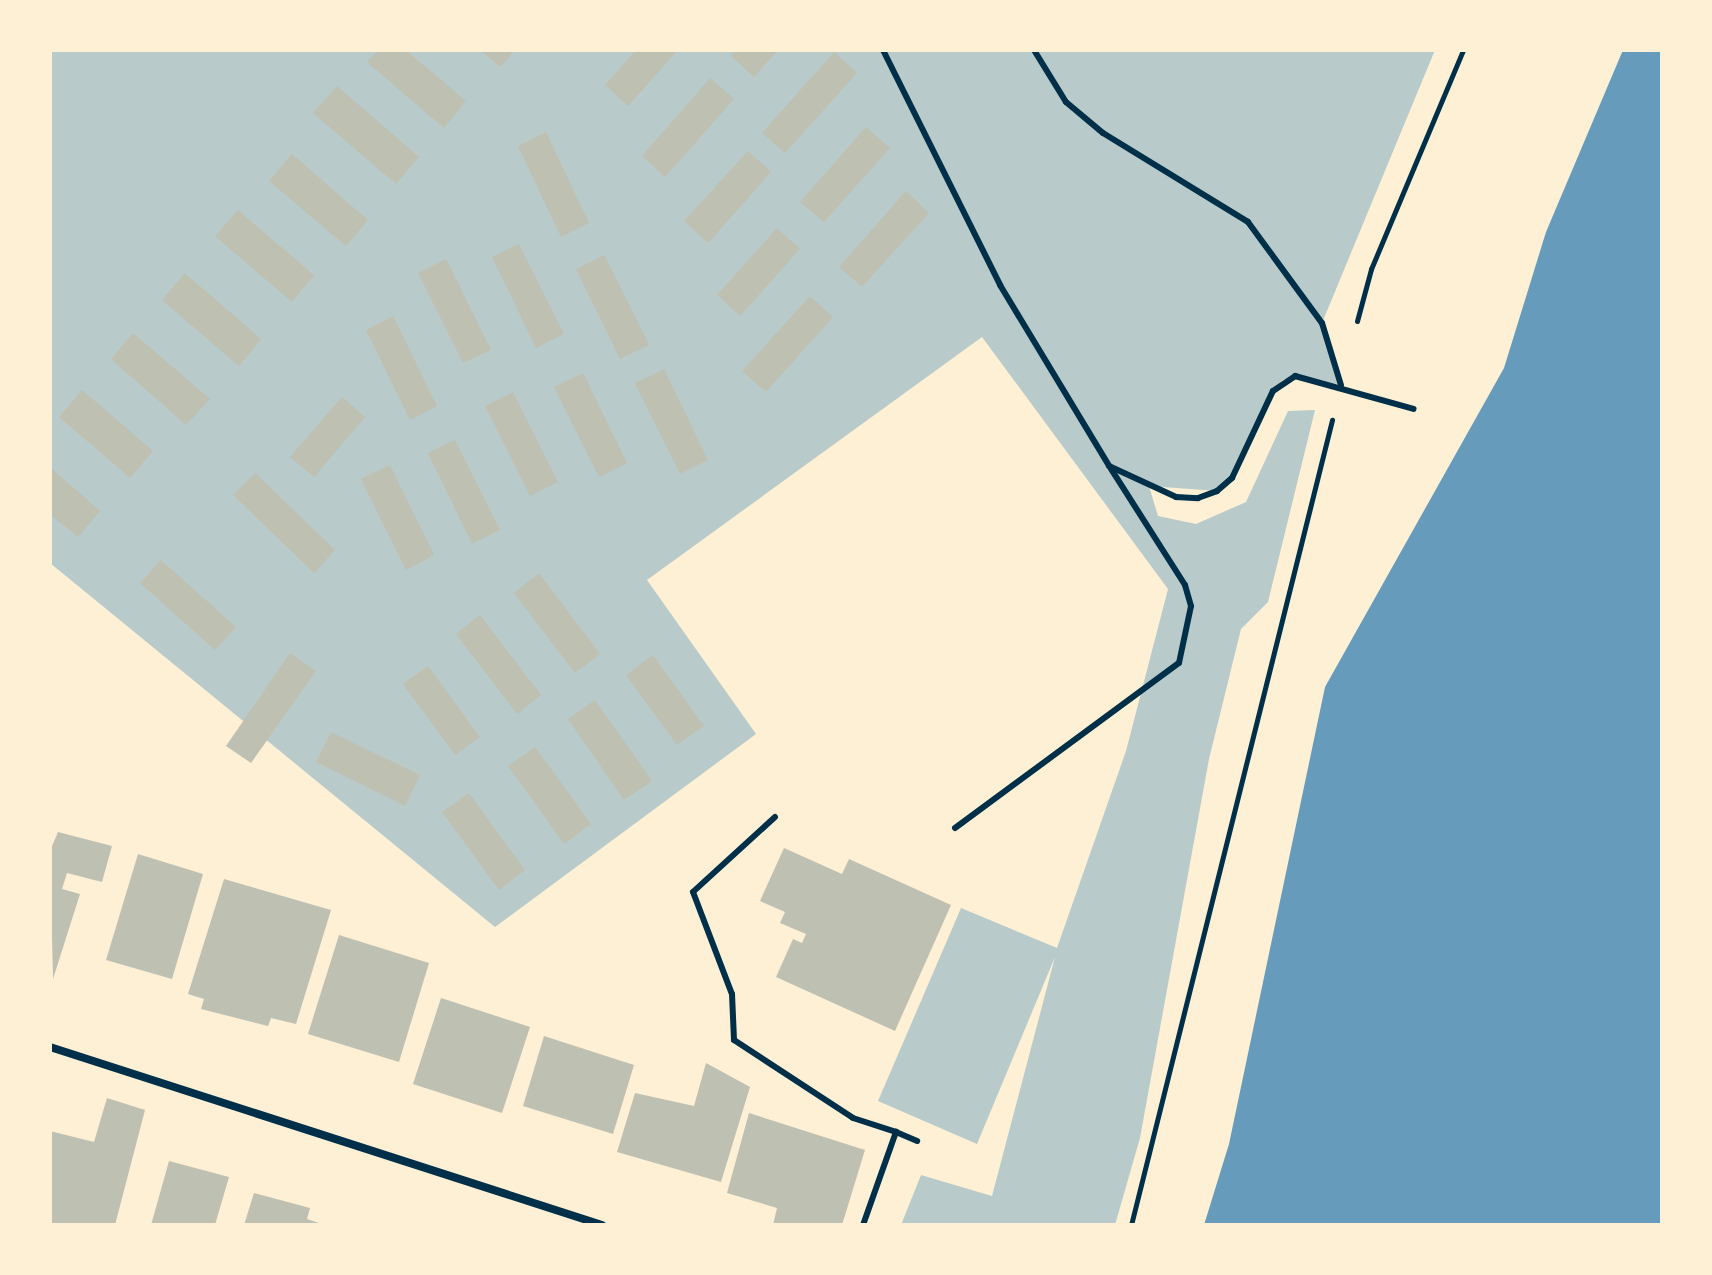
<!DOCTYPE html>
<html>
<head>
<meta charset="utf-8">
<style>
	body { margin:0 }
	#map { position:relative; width:1712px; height:1275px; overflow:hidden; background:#fdf0d5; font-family:Poppins,sans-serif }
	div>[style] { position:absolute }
	.green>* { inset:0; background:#b9caca }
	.water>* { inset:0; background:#669bbc }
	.building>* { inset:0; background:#bec0b2 }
	.path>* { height:5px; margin:-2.5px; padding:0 2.5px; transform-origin:2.5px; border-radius:2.5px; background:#003049 }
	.service>* { height:6px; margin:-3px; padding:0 3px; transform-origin:3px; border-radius:3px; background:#003049 }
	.minor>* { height:8px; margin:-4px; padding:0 4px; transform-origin:4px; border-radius:4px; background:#003049 }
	span { translate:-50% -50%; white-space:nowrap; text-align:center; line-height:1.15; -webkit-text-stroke:8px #fdf0d5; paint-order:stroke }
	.frame { position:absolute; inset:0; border:52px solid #fdf0d5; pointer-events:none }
</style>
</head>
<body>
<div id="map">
	<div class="green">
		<i style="clip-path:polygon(50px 50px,1435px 50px,1322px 323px,1341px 385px,1295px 376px,1283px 380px,1273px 391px,1232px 478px,1217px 491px,1149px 486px,1158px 516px,1196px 524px,1246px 502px,1288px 411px,1315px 410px,1268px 602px,1241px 629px,1209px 759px,1140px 1138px,1115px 1225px,901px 1225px,921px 1175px,992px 1196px,1055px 957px,977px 1144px,878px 1101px,961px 908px,1057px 948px,1126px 751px,1168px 589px,982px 337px,647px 580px,756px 734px,495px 927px,50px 563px)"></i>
	</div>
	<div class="water">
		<i style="clip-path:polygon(1623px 50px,1662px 50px,1662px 1225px,1204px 1225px,1229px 1144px,1325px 687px,1504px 368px,1546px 232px)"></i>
	</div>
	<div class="building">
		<i style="clip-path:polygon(378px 50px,406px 50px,466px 101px,444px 128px,367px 62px)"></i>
		<i style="clip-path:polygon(480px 50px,515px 50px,500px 67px)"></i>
		<i style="clip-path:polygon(636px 50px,678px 50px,628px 106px,605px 85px)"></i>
		<i style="clip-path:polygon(736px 50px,778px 50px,754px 77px,731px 56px)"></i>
		<i style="clip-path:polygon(834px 52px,857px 73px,785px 153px,762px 133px)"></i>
		<i style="clip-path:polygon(710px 78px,734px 99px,665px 177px,642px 156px)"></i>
		<i style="clip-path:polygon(337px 86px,419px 157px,396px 184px,313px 113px)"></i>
		<i style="clip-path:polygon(866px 127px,890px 148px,824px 222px,800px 202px)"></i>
		<i style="clip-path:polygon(546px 132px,589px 223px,561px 237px,518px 146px)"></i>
		<i style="clip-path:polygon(748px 151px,771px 172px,708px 243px,684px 221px)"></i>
		<i style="clip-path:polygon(292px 154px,368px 220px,346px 246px,269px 181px)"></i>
		<i style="clip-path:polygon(906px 191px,929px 213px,862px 287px,839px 267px)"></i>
		<i style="clip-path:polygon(238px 210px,314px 275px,292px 302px,215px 236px)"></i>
		<i style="clip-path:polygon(777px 228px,800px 249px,740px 316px,717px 295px)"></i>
		<i style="clip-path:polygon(519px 244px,564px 334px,536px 348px,492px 257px)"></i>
		<i style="clip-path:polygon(604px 255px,649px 345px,620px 359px,576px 269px)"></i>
		<i style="clip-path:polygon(446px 259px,491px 350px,463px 363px,418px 273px)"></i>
		<i style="clip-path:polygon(185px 273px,261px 339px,239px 366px,162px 300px)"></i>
		<i style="clip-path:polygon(810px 296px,833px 317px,766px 392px,742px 371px)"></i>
		<i style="clip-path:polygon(393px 316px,437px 406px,410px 420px,366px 330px)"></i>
		<i style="clip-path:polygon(133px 333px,210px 399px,186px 425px,111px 359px)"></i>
		<i style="clip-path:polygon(664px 369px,708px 460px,680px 474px,635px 383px)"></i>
		<i style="clip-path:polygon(583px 373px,627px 463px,599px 477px,554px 387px)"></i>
		<i style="clip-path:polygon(82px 390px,153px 451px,130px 478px,59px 417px)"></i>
		<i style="clip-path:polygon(513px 392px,558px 482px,530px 496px,485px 406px)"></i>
		<i style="clip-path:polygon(342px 397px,365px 417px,314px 477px,290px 457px)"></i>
		<i style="clip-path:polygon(455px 440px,500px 530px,472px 544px,428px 453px)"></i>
		<i style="clip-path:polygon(390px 465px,434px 555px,406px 570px,361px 479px)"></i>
		<i style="clip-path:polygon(50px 467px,100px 511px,78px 537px,50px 514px)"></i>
		<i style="clip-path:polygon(255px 473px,335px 550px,314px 573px,233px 495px)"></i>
		<i style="clip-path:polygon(161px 560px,236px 627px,215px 650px,140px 583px)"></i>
		<i style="clip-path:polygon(539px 573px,600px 654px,575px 673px,514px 593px)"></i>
		<i style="clip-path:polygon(480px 615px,541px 695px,517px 714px,456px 634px)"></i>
		<i style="clip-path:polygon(290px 653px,316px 671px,251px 763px,226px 746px)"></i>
		<i style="clip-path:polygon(653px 655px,704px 726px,677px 745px,626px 675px)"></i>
		<i style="clip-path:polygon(428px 666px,480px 737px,455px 755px,403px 684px)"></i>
		<i style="clip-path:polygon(595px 700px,652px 781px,624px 800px,568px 719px)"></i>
		<i style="clip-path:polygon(331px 732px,420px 775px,405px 806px,316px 762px)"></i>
		<i style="clip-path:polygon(535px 747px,591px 824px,564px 844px,508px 766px)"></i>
		<i style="clip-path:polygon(469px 793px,525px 870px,499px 890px,442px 812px)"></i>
		<i style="clip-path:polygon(58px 832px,112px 846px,102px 882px,67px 873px,62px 889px,80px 894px,53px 979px,50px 851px)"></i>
		<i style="clip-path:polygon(784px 848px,842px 874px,849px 859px,951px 905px,895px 1031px,776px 977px,793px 939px,802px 943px,806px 934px,780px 923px,785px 912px,760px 901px)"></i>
		<i style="clip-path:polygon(138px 854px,203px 874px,172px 979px,106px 960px)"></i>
		<i style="clip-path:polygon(224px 879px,331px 910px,296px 1024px,271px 1018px,268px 1026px,201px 1009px,204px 999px,188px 994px)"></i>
		<i style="clip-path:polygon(339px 935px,429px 963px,399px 1062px,308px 1034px)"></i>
		<i style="clip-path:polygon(441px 998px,530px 1027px,502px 1113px,413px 1084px)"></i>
		<i style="clip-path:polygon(544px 1036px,634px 1065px,613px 1134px,523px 1106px)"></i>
		<i style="clip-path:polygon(706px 1063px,750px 1087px,721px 1182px,617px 1152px,635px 1093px,694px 1106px)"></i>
		<i style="clip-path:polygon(107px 1098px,145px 1110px,115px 1225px,50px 1225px,50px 1131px,94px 1142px)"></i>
		<i style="clip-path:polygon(749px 1113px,865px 1150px,842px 1225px,773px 1225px,777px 1208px,727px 1193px)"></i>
		<i style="clip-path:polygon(169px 1161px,229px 1177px,215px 1225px,151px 1225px)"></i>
		<i style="clip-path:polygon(254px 1193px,310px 1208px,307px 1219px,325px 1225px,244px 1225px)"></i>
	</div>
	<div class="path">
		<i style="left:1357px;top:321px;width:54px;rotate:-74.9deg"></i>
		<i style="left:1371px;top:269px;width:238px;rotate:-67.2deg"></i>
		<i style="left:1131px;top:1225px;width:830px;rotate:-75.98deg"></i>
	</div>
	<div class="service">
		<i style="left:883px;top:50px;width:263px;rotate:63.5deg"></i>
		<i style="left:1000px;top:285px;width:211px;rotate:58.9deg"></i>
		<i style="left:1109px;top:466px;width:74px;rotate:24.8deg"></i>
		<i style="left:1176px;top:497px;width:22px;rotate:3deg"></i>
		<i style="left:1198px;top:498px;width:20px;rotate:-20deg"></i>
		<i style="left:1217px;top:491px;width:20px;rotate:-41deg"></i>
		<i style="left:1232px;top:478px;width:96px;rotate:-64.8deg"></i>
		<i style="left:1273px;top:391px;width:27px;rotate:-34deg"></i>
		<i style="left:1295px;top:376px;width:123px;rotate:15.5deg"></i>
		<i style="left:1034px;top:50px;width:61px;rotate:58.4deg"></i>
		<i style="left:1066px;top:102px;width:48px;rotate:40deg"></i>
		<i style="left:1103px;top:133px;width:170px;rotate:31.5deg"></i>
		<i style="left:1248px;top:222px;width:125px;rotate:53.8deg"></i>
		<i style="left:1322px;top:323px;width:65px;rotate:73deg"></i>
		<i style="left:775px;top:817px;width:111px;rotate:137.6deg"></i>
		<i style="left:693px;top:892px;width:109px;rotate:69.1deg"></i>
		<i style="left:732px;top:994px;width:46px;rotate:87.5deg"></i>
		<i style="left:734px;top:1040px;width:142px;rotate:33.2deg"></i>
		<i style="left:853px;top:1118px;width:45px;rotate:18deg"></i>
		<i style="left:955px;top:828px;width:278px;rotate:-36.4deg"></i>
		<i style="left:1179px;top:663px;width:58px;rotate:-78.1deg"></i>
		<i style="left:1191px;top:606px;width:22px;rotate:-106deg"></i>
		<i style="left:1185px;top:585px;width:138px;rotate:-122.5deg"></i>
		<i style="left:863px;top:1225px;width:99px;rotate:-70.5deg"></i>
		<i style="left:896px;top:1132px;width:23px;rotate:23deg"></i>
	</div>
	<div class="minor">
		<i style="left:50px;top:1047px;width:580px;rotate:17.87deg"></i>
	</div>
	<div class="frame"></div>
</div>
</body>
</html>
